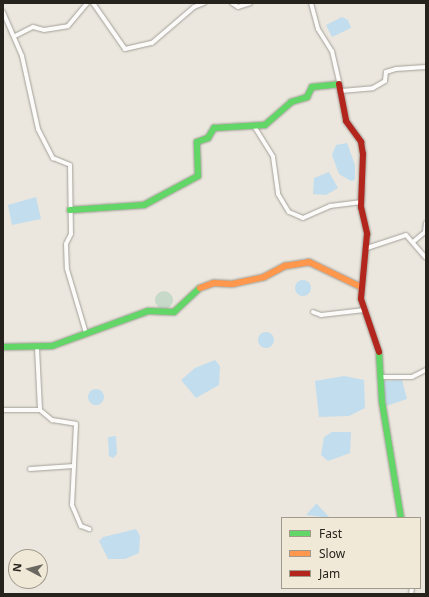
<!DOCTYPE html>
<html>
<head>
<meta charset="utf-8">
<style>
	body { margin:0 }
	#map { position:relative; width:429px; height:597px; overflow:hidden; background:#ebe7de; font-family:"Noto Sans",sans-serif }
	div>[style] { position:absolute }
	.green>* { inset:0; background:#c7daca }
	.round { border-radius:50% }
	.water>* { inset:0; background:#c2dded }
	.roads { filter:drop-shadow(0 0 1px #a3a099) drop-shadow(0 0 1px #a3a099) }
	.street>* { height:4px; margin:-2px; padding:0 2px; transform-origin:2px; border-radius:2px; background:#fcfbfa }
	.fast>* { height:6px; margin:-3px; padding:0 3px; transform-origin:3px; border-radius:3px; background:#63d668 }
	.slow>* { height:6px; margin:-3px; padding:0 3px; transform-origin:3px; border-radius:3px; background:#ff974d }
	.jam>* { height:6px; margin:-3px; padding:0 3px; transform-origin:3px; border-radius:3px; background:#b3261e }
	span { translate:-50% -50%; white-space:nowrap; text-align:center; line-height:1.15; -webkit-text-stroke:3px #f1e9d8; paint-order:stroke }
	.frame { position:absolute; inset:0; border:4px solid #26231d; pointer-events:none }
	.legend { position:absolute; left:281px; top:517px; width:140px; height:72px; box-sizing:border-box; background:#f1e9d8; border:1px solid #a09a8d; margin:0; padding:5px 7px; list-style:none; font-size:12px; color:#26231d }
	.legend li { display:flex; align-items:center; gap:8px; height:20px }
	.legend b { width:20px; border:1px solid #a09a8d }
	.north { position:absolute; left:8px; top:549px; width:40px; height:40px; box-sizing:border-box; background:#f1e9d8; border:1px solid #a09a8d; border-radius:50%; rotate:277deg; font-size:11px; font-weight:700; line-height:16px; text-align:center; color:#26231d }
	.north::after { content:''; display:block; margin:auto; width:14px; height:18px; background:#6b6861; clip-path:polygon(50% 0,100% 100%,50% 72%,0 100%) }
</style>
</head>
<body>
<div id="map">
	<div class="green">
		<i class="round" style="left:155px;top:291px;width:18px;height:18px"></i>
	</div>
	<div class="water">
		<i style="clip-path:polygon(342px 17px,348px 20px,351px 28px,332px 37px,326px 25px)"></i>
		<i style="clip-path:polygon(347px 143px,355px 165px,355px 180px,351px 181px,339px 174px,332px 155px,336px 145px)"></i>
		<i style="clip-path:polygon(329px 172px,338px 188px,326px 195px,313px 194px,314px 178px)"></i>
		<i style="clip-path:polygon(36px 197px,41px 219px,12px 225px,8px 205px)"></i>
		<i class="round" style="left:295px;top:280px;width:16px;height:16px"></i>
		<i class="round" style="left:258px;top:332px;width:16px;height:16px"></i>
		<i style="clip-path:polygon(215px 360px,220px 366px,219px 385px,196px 398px,181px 380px,195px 368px)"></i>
		<i style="clip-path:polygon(344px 376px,364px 380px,365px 408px,349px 416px,319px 417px,315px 381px)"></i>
		<i style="clip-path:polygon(402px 380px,407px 399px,386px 406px,381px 381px)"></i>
		<i class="round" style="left:88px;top:389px;width:16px;height:16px"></i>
		<i style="clip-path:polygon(332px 432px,351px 432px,350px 453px,328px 461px,321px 455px,324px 437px)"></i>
		<i style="clip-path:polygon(116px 436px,117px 454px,113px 458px,109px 456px,108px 437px)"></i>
		<i style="clip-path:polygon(316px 504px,317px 504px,330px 518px,306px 515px)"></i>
		<i style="clip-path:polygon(136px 529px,140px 536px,139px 553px,125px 559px,108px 559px,99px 541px,103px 537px)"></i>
	</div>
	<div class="roads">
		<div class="street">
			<i style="left:93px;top:3px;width:56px;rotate:55.2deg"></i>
			<i style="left:125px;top:49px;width:28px;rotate:-13deg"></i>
			<i style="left:152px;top:43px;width:55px;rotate:-40.6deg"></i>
			<i style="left:194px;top:7px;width:11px;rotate:-22deg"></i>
			<i style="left:232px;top:3px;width:7px;rotate:34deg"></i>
			<i style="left:238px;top:7px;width:13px;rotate:-18deg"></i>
			<i style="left:311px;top:3px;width:27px;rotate:75deg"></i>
			<i style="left:318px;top:29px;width:26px;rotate:58deg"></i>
			<i style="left:332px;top:51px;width:32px;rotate:77deg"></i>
			<i style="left:3px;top:12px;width:48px;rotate:66.6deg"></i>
			<i style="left:22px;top:56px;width:75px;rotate:77.6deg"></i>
			<i style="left:38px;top:129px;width:33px;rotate:63deg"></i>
			<i style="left:53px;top:158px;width:18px;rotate:22deg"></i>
			<i style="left:70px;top:165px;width:69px;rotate:89.2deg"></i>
			<i style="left:71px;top:234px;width:11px;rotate:117deg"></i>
			<i style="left:66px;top:244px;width:25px;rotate:88deg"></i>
			<i style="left:67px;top:269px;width:67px;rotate:73.5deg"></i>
			<i style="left:15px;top:36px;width:20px;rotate:-27deg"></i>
			<i style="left:33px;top:27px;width:11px;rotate:15deg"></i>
			<i style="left:44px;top:30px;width:24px;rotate:-9deg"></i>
			<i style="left:68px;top:26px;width:30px;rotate:-50deg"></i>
			<i style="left:341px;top:91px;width:32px;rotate:-5deg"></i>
			<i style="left:373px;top:88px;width:14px;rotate:-30deg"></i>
			<i style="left:385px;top:81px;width:9px;rotate:-84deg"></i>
			<i style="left:386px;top:72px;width:10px;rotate:-17deg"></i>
			<i style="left:396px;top:69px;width:30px;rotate:-4deg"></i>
			<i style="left:254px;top:126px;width:36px;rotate:58deg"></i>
			<i style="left:273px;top:157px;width:37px;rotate:82deg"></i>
			<i style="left:278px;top:194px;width:21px;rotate:59deg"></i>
			<i style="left:289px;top:212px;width:15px;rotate:23deg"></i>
			<i style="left:303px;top:218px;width:30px;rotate:-24deg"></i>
			<i style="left:330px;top:206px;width:32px;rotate:-7deg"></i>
			<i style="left:413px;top:242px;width:16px;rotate:-40deg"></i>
			<i style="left:425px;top:232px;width:9px;rotate:-84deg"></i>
			<i style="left:367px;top:248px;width:41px;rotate:-18.4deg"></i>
			<i style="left:406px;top:235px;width:30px;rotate:49deg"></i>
			<i style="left:313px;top:312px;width:9px;rotate:21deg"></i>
			<i style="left:321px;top:315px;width:44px;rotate:-6.5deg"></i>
			<i style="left:37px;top:348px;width:62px;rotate:87.2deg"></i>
			<i style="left:40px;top:410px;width:16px;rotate:40deg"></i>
			<i style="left:52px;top:420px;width:24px;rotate:9deg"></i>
			<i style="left:76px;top:424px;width:81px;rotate:92.8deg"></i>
			<i style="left:72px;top:505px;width:23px;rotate:67deg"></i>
			<i style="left:81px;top:526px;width:9px;rotate:21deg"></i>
			<i style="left:380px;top:377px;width:32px"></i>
			<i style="left:412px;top:377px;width:16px;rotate:-27deg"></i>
			<i style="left:3px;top:410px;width:37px"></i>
			<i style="left:30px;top:469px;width:44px;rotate:-3.9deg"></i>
			<i style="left:411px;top:594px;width:6px;rotate:-81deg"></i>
		</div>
		<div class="fast">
			<i style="left:70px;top:210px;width:74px;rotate:-3.9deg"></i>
			<i style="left:144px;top:205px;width:61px;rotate:-28.2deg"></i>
			<i style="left:198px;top:176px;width:34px;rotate:-92deg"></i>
			<i style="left:197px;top:142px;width:12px;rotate:-20deg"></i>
			<i style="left:208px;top:138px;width:12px;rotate:-59deg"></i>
			<i style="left:214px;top:128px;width:51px;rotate:-3.4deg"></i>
			<i style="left:265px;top:125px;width:35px;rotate:-41deg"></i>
			<i style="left:291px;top:102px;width:17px;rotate:-17deg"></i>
			<i style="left:307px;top:97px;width:11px;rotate:-63deg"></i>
			<i style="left:312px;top:87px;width:27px;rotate:-6deg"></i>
			<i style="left:3px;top:347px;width:49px;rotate:-1.2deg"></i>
			<i style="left:52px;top:346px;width:102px;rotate:-20deg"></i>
			<i style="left:148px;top:311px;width:26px;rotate:2deg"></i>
			<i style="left:174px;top:312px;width:35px;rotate:-43deg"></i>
			<i style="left:379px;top:352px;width:50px;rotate:86.6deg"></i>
			<i style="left:382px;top:402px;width:118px;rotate:80.7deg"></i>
		</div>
		<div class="slow">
			<i style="left:200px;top:288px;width:15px;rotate:-20deg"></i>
			<i style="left:214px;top:283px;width:18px;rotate:3deg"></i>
			<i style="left:232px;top:284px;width:33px;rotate:-12deg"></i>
			<i style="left:264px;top:277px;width:24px;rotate:-28deg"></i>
			<i style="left:285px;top:266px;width:24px;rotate:-9deg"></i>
			<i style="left:309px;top:262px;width:58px;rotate:25.7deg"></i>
		</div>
		<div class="jam">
			<i style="left:339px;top:84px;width:38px;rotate:79deg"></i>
			<i style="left:346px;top:121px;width:26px;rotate:54deg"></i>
			<i style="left:361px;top:142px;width:12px;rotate:81deg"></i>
			<i style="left:363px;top:154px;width:53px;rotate:92.2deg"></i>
			<i style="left:361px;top:207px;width:28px;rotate:77deg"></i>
			<i style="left:367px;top:234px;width:65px;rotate:95.3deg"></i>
			<i style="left:361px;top:299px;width:56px;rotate:71.2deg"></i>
		</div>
	</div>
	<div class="frame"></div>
	<ul class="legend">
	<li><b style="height:5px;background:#63d668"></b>Fast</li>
	<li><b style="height:5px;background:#ff974d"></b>Slow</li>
	<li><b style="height:5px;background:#b3261e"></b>Jam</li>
	</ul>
	<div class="north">N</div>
</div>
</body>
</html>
